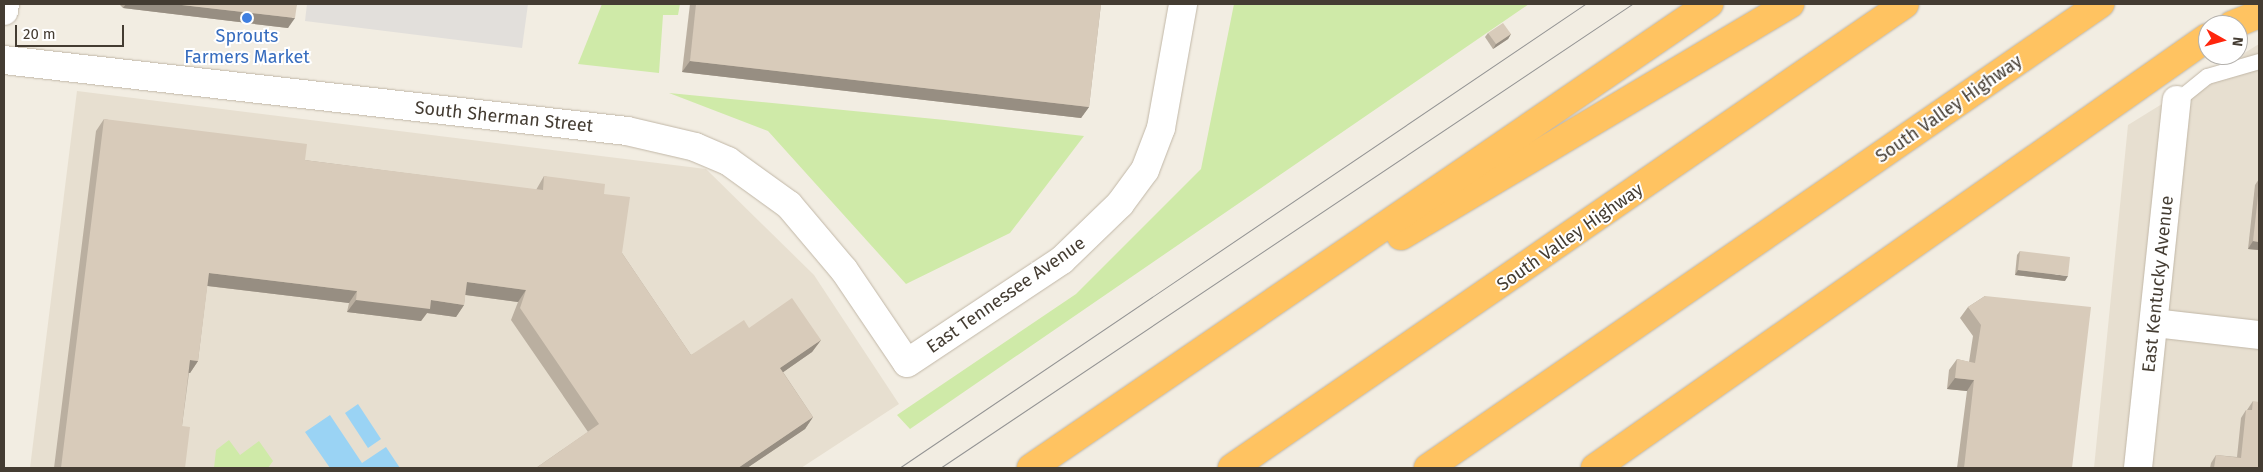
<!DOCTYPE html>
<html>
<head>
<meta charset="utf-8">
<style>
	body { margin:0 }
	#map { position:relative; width:2263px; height:472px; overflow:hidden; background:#f2ede2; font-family:"Fira Sans",sans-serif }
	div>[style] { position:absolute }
	.residential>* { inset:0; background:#e7dfd0 }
	.green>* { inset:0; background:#cfeaa8 }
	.parking>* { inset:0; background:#e2dfdb }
	.water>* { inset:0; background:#9ad3f4 }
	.roads { filter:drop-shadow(0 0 1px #c1b7a7) drop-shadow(0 0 1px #c1b7a7) }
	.service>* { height:15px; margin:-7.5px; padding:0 7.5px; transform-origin:7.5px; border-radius:7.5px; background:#fff }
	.minor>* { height:28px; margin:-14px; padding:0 14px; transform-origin:14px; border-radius:14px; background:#fff }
	.tertiary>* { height:28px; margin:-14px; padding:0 14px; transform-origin:14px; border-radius:14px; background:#fff }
	.motorway>* { height:28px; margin:-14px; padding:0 14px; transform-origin:14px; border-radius:14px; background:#ffc361 }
	.tram>* { height:1px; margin:-0.5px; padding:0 0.5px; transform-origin:0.5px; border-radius:0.5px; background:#939393 }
	.wall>* { inset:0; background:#baafa0 }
	.shaded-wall>* { inset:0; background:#978e82 }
	.building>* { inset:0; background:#d8cbba }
	.dots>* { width:14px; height:14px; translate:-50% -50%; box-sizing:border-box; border:2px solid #fff; border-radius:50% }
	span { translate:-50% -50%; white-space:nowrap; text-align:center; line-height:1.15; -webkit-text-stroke:4px #fff; paint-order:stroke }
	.shop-label { font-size:18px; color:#366cbe }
	.street-label { font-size:18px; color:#443c32 }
	.frame { position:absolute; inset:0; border:5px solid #443c32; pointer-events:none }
	.north { position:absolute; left:2198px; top:15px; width:50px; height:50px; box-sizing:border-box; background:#fff; border:1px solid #b4b1ad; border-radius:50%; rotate:97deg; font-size:14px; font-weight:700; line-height:20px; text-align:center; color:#443c32 }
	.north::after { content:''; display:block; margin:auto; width:18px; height:22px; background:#ff260d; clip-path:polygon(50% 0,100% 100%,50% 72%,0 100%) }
	.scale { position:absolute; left:15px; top:25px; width:109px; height:22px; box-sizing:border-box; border:2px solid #443c32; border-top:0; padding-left:6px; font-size:15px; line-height:18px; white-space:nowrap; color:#443c32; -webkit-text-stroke:4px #fff; paint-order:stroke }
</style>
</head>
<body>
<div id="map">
	<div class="residential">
		<i style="clip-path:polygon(2259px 44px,2259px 468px,2094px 468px,2128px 125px)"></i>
		<i style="clip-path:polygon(77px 91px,706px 169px,814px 275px,899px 404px,801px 468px,30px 468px)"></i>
	</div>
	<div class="green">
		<i style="clip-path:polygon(602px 4px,680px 4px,678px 15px,663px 15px,659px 73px,578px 64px)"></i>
		<i style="clip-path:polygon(1234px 4px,1529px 4px,910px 429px,897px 415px,1076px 294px,1201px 169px)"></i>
		<i style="clip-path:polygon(669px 93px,945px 120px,1084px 136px,1010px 233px,906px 284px,768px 131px)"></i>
		<i style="clip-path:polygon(229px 440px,240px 455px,259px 441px,273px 461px,268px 468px,214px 468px,216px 450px)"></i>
	</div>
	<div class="parking">
		<i style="clip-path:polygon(307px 4px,528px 4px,522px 48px,305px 21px)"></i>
	</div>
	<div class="water">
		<i style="clip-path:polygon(358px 404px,381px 439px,368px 448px,345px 413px)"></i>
		<i style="clip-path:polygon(330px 415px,362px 463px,386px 447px,400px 468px,330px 468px,305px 432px)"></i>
	</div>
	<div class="roads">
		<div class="service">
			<i style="left:2177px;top:100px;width:38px;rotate:-39deg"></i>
			<i style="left:2207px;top:76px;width:54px;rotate:-16.1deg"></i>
		</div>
		<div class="minor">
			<i style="left:4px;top:60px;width:627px;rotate:6.5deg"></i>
			<i style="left:627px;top:131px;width:70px;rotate:13.2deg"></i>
			<i style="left:695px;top:147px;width:36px;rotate:23deg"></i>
			<i style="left:728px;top:161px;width:75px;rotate:35.8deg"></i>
			<i style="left:789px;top:205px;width:85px;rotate:49.8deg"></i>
			<i style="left:844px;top:270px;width:112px;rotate:55.9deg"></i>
			<i style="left:907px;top:363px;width:186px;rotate:-33.6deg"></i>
			<i style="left:1062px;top:260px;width:81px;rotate:-44deg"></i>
			<i style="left:1120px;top:204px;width:42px;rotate:-53.7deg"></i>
			<i style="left:1145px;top:170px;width:45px;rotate:-69.1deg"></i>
			<i style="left:1161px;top:128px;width:126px;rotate:-79.9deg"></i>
			<i style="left:2154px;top:323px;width:106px;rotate:6.5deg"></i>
			<i style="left:2138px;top:468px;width:370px;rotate:-84deg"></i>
		</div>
		<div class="tertiary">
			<i style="left:4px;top:11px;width:7px;rotate:-82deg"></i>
		</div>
		<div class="motorway">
			<i style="left:2232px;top:25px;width:29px;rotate:-22deg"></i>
			<i style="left:1401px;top:236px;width:453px;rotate:-30.8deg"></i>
			<i style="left:1031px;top:468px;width:822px;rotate:-34.39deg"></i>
			<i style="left:1232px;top:468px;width:817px;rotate:-34.58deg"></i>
			<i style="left:1428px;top:468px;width:817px;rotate:-34.62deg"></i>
			<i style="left:1595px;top:468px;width:749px;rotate:-35.11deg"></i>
		</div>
	</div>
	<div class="tram">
		<i style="left:899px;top:468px;width:828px;rotate:-34.07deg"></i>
		<i style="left:940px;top:468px;width:833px;rotate:-33.84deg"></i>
	</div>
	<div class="wall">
		<i style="clip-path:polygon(119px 4px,297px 4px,288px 28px,123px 8px)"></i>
		<i style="clip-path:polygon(690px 4px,1101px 4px,1089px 107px,1081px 118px,682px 72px)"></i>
		<i style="clip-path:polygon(1488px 33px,1511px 34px,1508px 39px,1493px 49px,1485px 37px)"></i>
		<i style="clip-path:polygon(104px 119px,305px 160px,536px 190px,544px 176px,604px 194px,622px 253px,691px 355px,749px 328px,821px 340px,812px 352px,783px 372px,813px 417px,805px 429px,747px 468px,536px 468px,588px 432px,511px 320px,518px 302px,465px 295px,464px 305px,456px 317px,427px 313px,421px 321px,347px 312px,349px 303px,207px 286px,198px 361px,190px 373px,189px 373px,182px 426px,185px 468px,54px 468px,96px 131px)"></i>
		<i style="clip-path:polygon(2259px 179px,2259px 250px,2248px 249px,2255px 185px)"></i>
		<i style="clip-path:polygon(2020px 251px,2065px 281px,2015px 275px,2017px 255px)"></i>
		<i style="clip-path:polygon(1985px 296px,2072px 468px,1957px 468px,1967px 391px,1947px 389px,1949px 370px,1957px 359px,1969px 362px,1973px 336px,1960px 318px,1968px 307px)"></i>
		<i style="clip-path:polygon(2253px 401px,2259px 468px,2210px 468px,2211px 463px,2216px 455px,2237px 457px,2241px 418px,2246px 410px,2247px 410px)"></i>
	</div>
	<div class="shaded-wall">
		<i style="clip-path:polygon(126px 4px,173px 4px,295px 18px,288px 28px,123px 8px)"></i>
		<i style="clip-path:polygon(1511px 34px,1508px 39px,1493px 49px,1496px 44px)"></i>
		<i style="clip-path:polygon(690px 61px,1089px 107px,1081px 118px,682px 72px)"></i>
		<i style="clip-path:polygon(2253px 241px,2259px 242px,2259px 250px,2248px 249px)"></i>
		<i style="clip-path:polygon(2018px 270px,2068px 276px,2065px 281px,2015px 275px)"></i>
		<i style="clip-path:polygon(209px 273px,357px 291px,349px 303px,200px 285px)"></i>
		<i style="clip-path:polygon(467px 282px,526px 290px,518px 302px,459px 294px)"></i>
		<i style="clip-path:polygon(356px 300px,431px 300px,464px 305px,456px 317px,427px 313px,421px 321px,347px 312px)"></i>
		<i style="clip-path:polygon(821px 340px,812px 352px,772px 380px,780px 368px)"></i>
		<i style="clip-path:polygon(190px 360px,198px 361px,190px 373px,182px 372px)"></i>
		<i style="clip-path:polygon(1955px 378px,1974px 380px,1967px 391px,1947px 389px)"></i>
		<i style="clip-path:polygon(813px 417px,805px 429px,747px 468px,738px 468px)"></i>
	</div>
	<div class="building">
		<i style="clip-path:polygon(173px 4px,297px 4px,295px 18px)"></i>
		<i style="clip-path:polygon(696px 4px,1101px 4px,1089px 107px,690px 61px)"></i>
		<i style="clip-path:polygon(1503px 23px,1511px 34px,1496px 44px,1488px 33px)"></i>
		<i style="clip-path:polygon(104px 119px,307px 144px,305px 160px,543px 190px,544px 176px,605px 184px,604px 194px,630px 197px,622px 253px,691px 355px,744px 320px,749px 328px,792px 298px,821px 340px,780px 368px,813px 417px,738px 468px,536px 468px,599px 424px,520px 308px,526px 290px,467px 282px,464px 305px,431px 300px,430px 309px,356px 300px,357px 291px,209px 273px,198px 361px,190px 360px,182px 426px,190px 427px,185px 468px,61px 468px)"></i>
		<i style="clip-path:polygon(2259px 187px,2259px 242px,2253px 241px)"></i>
		<i style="clip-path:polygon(2020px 251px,2070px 257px,2068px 276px,2018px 270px)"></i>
		<i style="clip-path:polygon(1985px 296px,2091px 307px,2072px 468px,1964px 468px,1974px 380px,1955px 378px,1957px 359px,1975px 363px,1981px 325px,1968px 307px)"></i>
		<i style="clip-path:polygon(2253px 401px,2259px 402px,2259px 468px,2214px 468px,2216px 455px,2241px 458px,2246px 410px,2252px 410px)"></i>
	</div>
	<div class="dots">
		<i style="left:247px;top:18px;background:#3f7fe0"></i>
	</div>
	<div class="shop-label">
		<span style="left:247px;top:47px">Sprouts<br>Farmers Market</span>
	</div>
	<div class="street-label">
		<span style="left:1949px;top:109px;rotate:-35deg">South Valley Highway</span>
		<span style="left:504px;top:117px;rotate:6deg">South Sherman Street</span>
		<span style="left:1570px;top:237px;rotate:-35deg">South Valley Highway</span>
		<span style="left:2158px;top:284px;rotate:-84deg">East Kentucky Avenue</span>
		<span style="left:1006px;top:295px;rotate:-35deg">East Tennessee Avenue</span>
	</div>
	<div class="frame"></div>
	<div class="north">N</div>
	<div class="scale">20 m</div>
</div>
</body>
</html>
